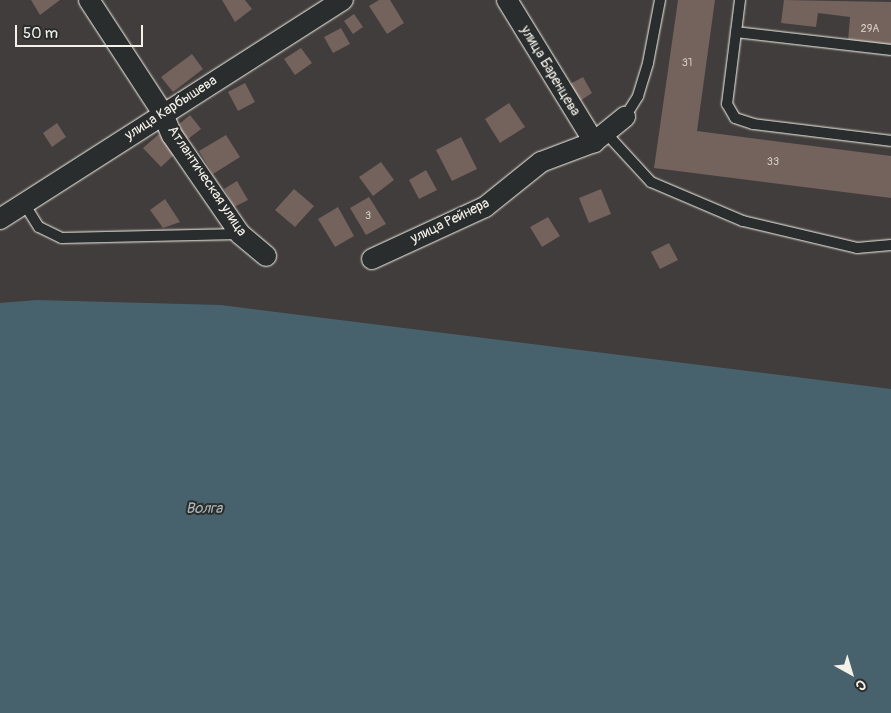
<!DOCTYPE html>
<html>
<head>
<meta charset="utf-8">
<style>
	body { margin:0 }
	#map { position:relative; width:891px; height:713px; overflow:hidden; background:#403d3c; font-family:Pangolin,sans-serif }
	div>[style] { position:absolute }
	.water>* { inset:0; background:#47626c }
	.building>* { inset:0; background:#74625c }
	.roads { filter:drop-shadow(0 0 1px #f4f1e8) drop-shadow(0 0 1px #f4f1e8) }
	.service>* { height:10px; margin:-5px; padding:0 5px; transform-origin:5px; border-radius:5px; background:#2a2d2e }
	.minor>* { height:20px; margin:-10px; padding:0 10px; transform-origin:10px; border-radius:10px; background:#2a2d2e }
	span { translate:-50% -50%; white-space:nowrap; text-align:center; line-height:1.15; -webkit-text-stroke:4px #2a2d2e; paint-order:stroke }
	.number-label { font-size:11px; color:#d4cdc5 }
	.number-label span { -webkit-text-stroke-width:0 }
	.street-label { font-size:14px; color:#f4f1e8 }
	.water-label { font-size:15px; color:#afb8b6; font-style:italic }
	.north { position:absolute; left:826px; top:648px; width:50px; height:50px; -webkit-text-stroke:4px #2a2d2e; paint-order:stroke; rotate:141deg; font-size:14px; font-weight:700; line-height:20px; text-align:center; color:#f4f1e8 }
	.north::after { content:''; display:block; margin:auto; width:18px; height:22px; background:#f4f1e8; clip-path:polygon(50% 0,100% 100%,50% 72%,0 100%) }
	.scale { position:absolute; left:15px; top:25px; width:128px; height:22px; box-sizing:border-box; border:2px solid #f4f1e8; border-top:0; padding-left:6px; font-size:15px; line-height:18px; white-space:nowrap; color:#f4f1e8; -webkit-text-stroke:4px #2a2d2e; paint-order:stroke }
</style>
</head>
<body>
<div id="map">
	<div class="water">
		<i style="clip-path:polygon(37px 300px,221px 305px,891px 389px,891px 713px,0 713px,0 303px)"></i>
	</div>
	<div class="building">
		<i style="clip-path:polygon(31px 0,60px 0,40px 15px)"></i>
		<i style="clip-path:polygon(222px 0,245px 0,252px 9px,235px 22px)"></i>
		<i style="clip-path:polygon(379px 0,390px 0,404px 23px,387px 34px,369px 6px)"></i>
		<i style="clip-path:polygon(678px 0,715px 0,697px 131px,891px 156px,891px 198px,654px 168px)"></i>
		<i style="clip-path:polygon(784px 0,891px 2px,891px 46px,848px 42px,850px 17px,818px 13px,816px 27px,781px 23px)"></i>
		<i style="clip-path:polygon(354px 14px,363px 27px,353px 34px,344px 21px)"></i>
		<i style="clip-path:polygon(341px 28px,350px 44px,333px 53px,324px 37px)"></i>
		<i style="clip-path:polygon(301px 48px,312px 63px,295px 75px,284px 59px)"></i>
		<i style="clip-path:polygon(192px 54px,203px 69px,173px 92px,161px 77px)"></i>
		<i style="clip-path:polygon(583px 77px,592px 93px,580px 101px,570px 84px)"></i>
		<i style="clip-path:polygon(245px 83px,255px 102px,238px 111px,228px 92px)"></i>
		<i style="clip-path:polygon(509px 103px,525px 127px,500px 143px,485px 119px)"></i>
		<i style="clip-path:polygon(190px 115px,201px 129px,188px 139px,177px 126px)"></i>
		<i style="clip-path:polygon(57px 123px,66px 137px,52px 147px,43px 133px)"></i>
		<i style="clip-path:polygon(159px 134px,176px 153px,161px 167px,143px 148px)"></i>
		<i style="clip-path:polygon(226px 135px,240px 157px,213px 174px,199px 151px)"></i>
		<i style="clip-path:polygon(461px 137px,477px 169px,452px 181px,436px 150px)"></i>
		<i style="clip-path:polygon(381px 162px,394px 180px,373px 196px,359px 177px)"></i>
		<i style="clip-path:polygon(426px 170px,437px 190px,419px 199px,409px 180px)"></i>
		<i style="clip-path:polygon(237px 181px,248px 200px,234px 207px,224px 189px)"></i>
		<i style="clip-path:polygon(294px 189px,314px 206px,295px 227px,275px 210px)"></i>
		<i style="clip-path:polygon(601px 189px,611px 214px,589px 223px,579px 198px)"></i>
		<i style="clip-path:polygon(369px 197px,386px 224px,366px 235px,350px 208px)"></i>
		<i style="clip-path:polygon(165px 199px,180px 222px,163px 228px,150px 210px)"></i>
		<i style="clip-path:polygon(338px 207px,354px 236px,335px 247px,318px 219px)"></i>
		<i style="clip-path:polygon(548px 217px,560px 236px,542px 247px,530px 227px)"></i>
		<i style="clip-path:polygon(669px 243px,678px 260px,660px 269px,651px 252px)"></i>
	</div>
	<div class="roads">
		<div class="service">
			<i style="left:740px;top:0;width:105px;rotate:97.1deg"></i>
			<i style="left:727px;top:104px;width:16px;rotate:60deg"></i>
			<i style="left:735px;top:118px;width:19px;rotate:18deg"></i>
			<i style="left:753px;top:124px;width:139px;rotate:7deg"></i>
			<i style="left:736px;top:32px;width:156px;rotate:6.6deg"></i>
			<i style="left:625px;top:117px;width:25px;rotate:-58deg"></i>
			<i style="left:638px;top:96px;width:34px;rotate:-73deg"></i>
			<i style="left:648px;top:63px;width:64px;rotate:-79.2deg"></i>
			<i style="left:605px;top:132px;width:68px;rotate:47.4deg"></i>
			<i style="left:651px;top:182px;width:100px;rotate:23deg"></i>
			<i style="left:743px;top:221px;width:117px;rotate:13.3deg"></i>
			<i style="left:857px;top:248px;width:34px;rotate:-5deg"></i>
			<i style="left:25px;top:205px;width:26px;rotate:58deg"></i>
			<i style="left:39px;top:227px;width:25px;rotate:26deg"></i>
			<i style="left:62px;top:238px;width:177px;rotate:-1.3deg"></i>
		</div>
		<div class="minor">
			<i style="left:89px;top:0;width:134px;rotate:56.9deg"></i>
			<i style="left:162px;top:112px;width:25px;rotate:67deg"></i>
			<i style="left:172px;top:135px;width:120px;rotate:55.5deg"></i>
			<i style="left:240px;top:234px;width:34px;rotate:40deg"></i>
			<i style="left:507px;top:0;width:167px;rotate:58.5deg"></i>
			<i style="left:0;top:219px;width:407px;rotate:-32.6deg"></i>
			<i style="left:372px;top:259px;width:124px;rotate:-24.7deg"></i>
			<i style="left:485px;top:207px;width:72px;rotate:-38.8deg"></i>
			<i style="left:541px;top:162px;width:57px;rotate:-20.7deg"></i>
			<i style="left:594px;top:142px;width:40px;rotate:-39deg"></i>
		</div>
	</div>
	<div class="number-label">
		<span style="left:870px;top:29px">29А</span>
		<span style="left:687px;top:63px">31</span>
		<span style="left:773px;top:162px">33</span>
		<span style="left:368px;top:216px">3</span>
	</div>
	<div class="street-label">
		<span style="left:550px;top:71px;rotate:59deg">улица Баренцева</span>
		<span style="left:171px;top:108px;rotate:-33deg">улица Карбышева</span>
		<span style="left:207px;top:181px;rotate:56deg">Атлантическая улица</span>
		<span style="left:450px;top:221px;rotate:-26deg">улица Рейнера</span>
	</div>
	<div class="water-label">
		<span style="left:204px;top:509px">Волга</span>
	</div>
	<div class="north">С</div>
	<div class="scale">50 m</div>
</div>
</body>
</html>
